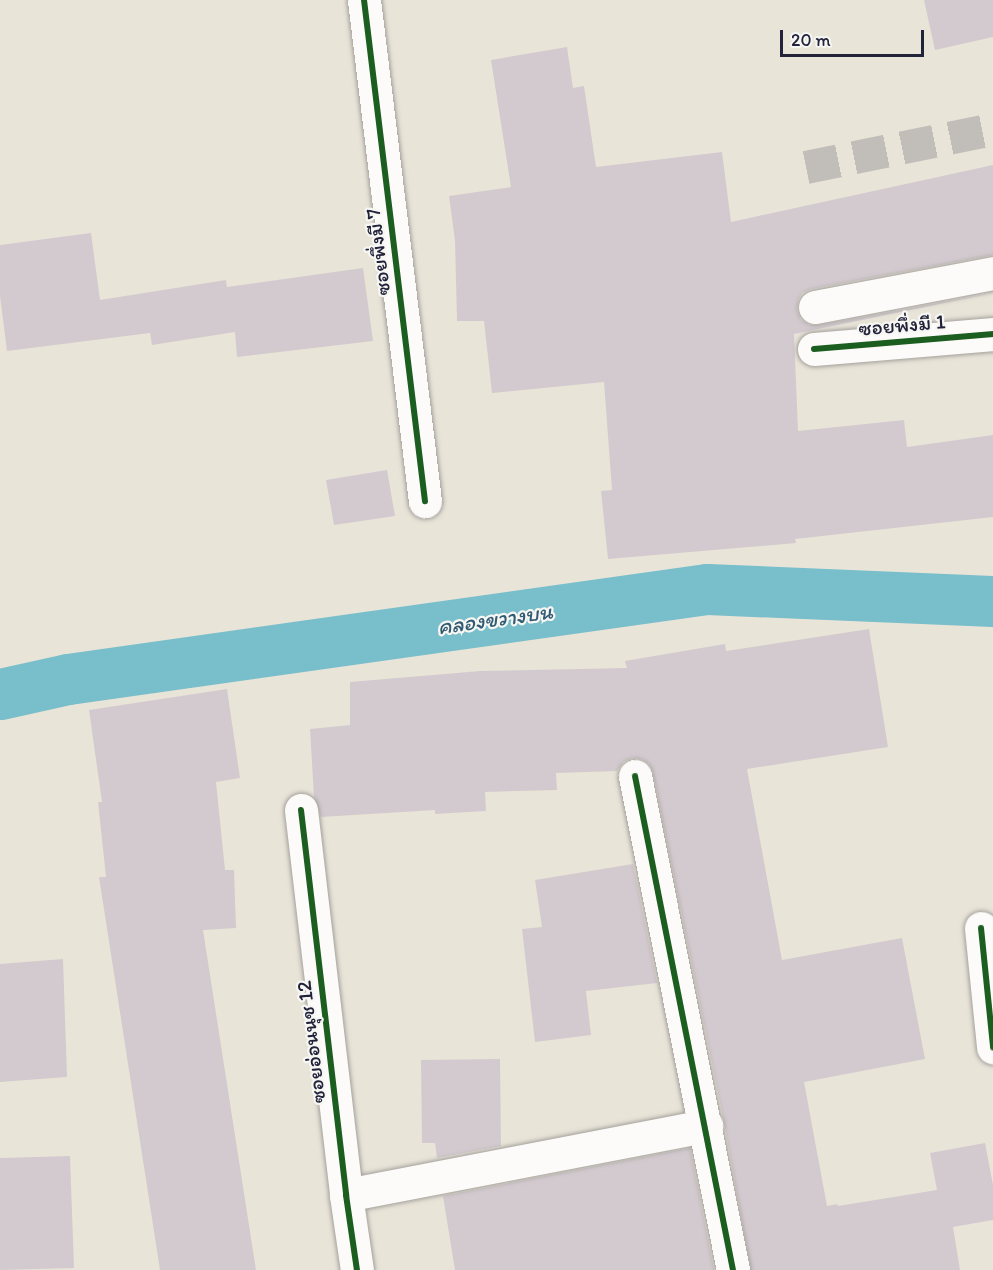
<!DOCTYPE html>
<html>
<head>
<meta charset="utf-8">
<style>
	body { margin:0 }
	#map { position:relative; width:993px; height:1270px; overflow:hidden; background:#e9e4d8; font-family:Itim,"Playpen Sans Thai",sans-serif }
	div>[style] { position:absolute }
	.canal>* { height:51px; margin:-25.5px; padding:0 25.5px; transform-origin:25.5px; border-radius:25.5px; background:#78becb }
	.building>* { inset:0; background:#d3cacf }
	.minor-tunnel>* { height:33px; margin-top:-16.5px; transform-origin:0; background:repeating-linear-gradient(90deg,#c1bdb9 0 33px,transparent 0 49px) }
	.roads { filter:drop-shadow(0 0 2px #a4a19d) drop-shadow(0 0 2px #a4a19d) }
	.minor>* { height:33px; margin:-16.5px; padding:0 16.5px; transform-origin:16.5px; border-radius:16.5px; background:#fcfbf9 }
	.cycleway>* { height:6px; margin:-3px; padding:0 3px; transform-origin:3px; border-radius:3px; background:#1b5e20 }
	span { translate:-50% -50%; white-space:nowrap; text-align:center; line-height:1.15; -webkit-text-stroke:4.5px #f6f6f2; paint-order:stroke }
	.street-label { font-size:21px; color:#22223b }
	.water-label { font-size:22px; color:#315a73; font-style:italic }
	.scale { position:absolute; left:780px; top:30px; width:144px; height:27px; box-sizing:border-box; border:3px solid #22223b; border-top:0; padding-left:8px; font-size:18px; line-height:21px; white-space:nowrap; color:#22223b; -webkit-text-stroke:4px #f6f6f2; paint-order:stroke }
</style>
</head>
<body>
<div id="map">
	<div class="canal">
		<i style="left:0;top:694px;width:70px;rotate:-12.4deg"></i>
		<i style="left:68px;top:679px;width:645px;rotate:-8.02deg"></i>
		<i style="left:707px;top:589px;width:286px;rotate:2.4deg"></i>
	</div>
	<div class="building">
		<i style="clip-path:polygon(924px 0,993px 0,993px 37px,935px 50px)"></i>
		<i style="clip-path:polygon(567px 47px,573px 88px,584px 86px,596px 167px,722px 152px,731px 222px,993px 165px,993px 255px,811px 289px,802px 293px,798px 300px,797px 310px,801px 320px,809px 325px,819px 325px,993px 293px,794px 334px,798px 431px,904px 420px,907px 447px,993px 435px,993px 517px,795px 539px,796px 543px,608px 559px,601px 491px,612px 490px,604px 382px,492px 393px,484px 321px,457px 321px,455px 241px,449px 196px,511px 187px,491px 60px)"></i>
		<i style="clip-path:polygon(91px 233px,100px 300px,226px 280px,227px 287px,363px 268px,373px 341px,237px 357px,235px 332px,152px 345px,150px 333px,7px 351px,0 296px,0 245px)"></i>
		<i style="clip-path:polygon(387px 470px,395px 516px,334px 525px,326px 480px)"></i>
		<i style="clip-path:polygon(869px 629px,888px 747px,747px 769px,782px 960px,902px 938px,925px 1059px,804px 1082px,827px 1206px,837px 1204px,838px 1206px,937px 1190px,930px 1153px,985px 1143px,993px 1185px,993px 1220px,953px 1227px,960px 1270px,751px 1270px,724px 1122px,653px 772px,649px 764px,642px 759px,632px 758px,623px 762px,617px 771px,556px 773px,557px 790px,485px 792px,486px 811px,435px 814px,435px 810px,321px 817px,314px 797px,310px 729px,350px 725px,350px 682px,480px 671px,627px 668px,625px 661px,725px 644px,726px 651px)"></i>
		<i style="clip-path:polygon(227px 689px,240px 778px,216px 782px,225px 870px,234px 870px,236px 928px,203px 930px,256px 1270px,160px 1270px,99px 877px,106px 877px,98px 802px,102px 802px,89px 710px)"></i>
		<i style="clip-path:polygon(633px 864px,657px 983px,586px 991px,591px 1035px,535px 1042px,522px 929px,542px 927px,535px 880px)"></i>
		<i style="clip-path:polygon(63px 959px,67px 1077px,0 1082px,0 964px)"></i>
		<i style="clip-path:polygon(500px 1059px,501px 1146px,437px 1158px,435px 1143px,422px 1143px,421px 1060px)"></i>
		<i style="clip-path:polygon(690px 1148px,714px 1270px,455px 1270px,443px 1196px)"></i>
		<i style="clip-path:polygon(70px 1156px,74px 1268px,0 1270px,0 1158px)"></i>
	</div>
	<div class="minor-tunnel">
		<i style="left:806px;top:167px;width:191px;rotate:-11.5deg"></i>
	</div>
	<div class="roads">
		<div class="minor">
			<i style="left:364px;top:0;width:505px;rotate:83.06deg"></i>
			<i style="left:815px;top:307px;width:181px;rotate:-10.8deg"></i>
			<i style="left:814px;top:349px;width:180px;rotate:-4.8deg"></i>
			<i style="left:635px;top:776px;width:504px;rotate:78.78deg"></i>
			<i style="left:301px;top:810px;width:388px;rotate:83.3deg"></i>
			<i style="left:346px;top:1195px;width:76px;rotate:81.7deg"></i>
			<i style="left:981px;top:928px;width:120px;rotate:84.2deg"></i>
			<i style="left:346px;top:1195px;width:367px;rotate:-10.9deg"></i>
		</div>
	</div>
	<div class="cycleway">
		<i style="left:364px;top:0;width:505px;rotate:83.06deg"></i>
		<i style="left:814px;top:349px;width:180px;rotate:-4.8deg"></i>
		<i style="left:635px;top:776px;width:504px;rotate:78.78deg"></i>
		<i style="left:301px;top:810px;width:388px;rotate:83.3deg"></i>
		<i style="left:346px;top:1195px;width:76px;rotate:81.7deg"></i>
		<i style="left:981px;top:928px;width:120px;rotate:84.2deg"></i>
	</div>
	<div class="street-label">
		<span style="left:378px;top:252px;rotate:-97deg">ซอยพึ่งมี 7</span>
		<span style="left:902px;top:325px;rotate:-5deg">ซอยพึ่งมี 1</span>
		<span style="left:311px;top:1042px;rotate:-97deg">ซอยอ่อนนุช 12</span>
	</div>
	<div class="water-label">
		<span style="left:495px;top:619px;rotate:-8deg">คลองขวางบน</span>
	</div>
	<div class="scale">20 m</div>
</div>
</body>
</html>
